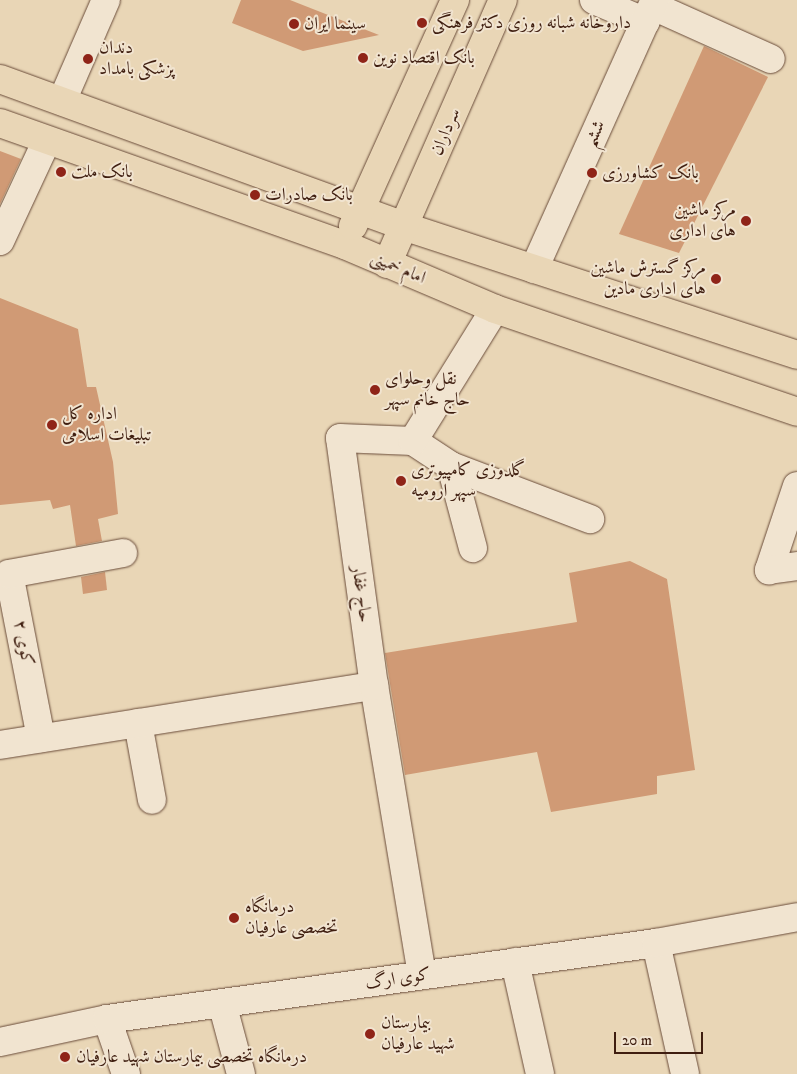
<!DOCTYPE html>
<html>
<head>
<meta charset="utf-8">
<style>
	body { margin:0 }
	#map { position:relative; width:797px; height:1074px; overflow:hidden; background:#e9d6b6; font-family:"IM FELL DW Pica",Amiri,serif }
	div>[style] { position:absolute }
	.building>* { inset:0; background:#d09a75 }
	.roads { filter:drop-shadow(0 0 1px #6a4c3a) drop-shadow(0 0 1px #6a4c3a) }
	.minor>* { height:28px; margin:-14px; padding:0 14px; transform-origin:14px; border-radius:14px; background:#f1e4d0 }
	.major>* { height:28px; margin:-14px; padding:0 14px; transform-origin:14px; border-radius:14px; background:#e9d6b6 }
	.dots>* { width:14px; height:14px; translate:-50% -50%; box-sizing:border-box; border:2px solid #f1e4d0; border-radius:50% }
	span { translate:-50% -50%; white-space:nowrap; text-align:center; line-height:1.15; -webkit-text-stroke:4px #f1e4d0; paint-order:stroke }
	.poi-label { font-size:18px; color:#3f1e10 }
	.left { translate:0 -50%; text-align:left }
	.right { translate:-100% -50%; text-align:right }
	.street-label { font-size:18px; color:#3f1e10 }
	.scale { position:absolute; left:614px; top:1032px; width:89px; height:22px; box-sizing:border-box; border:2px solid #3f1e10; border-top:0; padding-left:6px; font-size:15px; line-height:18px; white-space:nowrap; color:#3f1e10; -webkit-text-stroke:4px #f1e4d0; paint-order:stroke }
</style>
</head>
<body>
<div id="map">
	<div class="building">
		<i style="clip-path:polygon(241px 0,290px 0,379px 35px,303px 51px,232px 23px)"></i>
		<i style="clip-path:polygon(704px 46px,768px 77px,679px 253px,619px 234px)"></i>
		<i style="clip-path:polygon(0 151px,21px 159px,0 204px)"></i>
		<i style="clip-path:polygon(0 298px,78px 329px,87px 387px,96px 387px,113px 462px,118px 514px,98px 519px,102px 541px,76px 546px,70px 505px,53px 509px,50px 500px,0 505px)"></i>
		<i style="clip-path:polygon(630px 561px,667px 579px,695px 770px,657px 776px,657px 794px,551px 812px,537px 752px,405px 775px,385px 653px,577px 622px,569px 573px)"></i>
		<i style="clip-path:polygon(105px 572px,107px 590px,83px 594px,81px 577px)"></i>
	</div>
	<div class="roads">
		<div class="minor">
			<i style="left:594px;top:0;width:56px;rotate:22.9deg"></i>
			<i style="left:653px;top:6px;width:129px;rotate:24.2deg"></i>
			<i style="left:62px;top:101px;width:110px;rotate:-66.5deg"></i>
			<i style="left:0;top:241px;width:111px;rotate:-65deg"></i>
			<i style="left:534px;top:269px;width:295px;rotate:-65.8deg"></i>
			<i style="left:413px;top:441px;width:45px;rotate:33.3deg"></i>
			<i style="left:451px;top:466px;width:149px;rotate:20.9deg"></i>
			<i style="left:451px;top:466px;width:85px;rotate:75deg"></i>
			<i style="left:797px;top:486px;width:89px;rotate:108.4deg"></i>
			<i style="left:769px;top:570px;width:28px;rotate:-8deg"></i>
			<i style="left:138px;top:723px;width:78px;rotate:79.7deg"></i>
			<i style="left:41px;top:738px;width:167px;rotate:-101deg"></i>
			<i style="left:9px;top:574px;width:116px;rotate:-10.4deg"></i>
			<i style="left:0;top:745px;width:379px;rotate:-9deg"></i>
			<i style="left:656px;top:943px;width:134px;rotate:77.5deg"></i>
			<i style="left:515px;top:962px;width:115px;rotate:77.4deg"></i>
			<i style="left:422px;top:975px;width:293px;rotate:-99.4deg"></i>
			<i style="left:374px;top:686px;width:250px;rotate:-97.8deg"></i>
			<i style="left:340px;top:438px;width:73px;rotate:2.4deg"></i>
			<i style="left:413px;top:441px;width:155px;rotate:-58.2deg"></i>
			<i style="left:222px;top:1003px;width:73px;rotate:75deg"></i>
			<i style="left:107px;top:1019px;width:58px;rotate:70.9deg"></i>
			<i style="left:0;top:1042px;width:109px;rotate:-12.1deg"></i>
			<i style="left:107px;top:1019px;width:554px;rotate:-7.88deg"></i>
			<i style="left:656px;top:943px;width:143px;rotate:-10.4deg"></i>
		</div>
		<div class="major">
			<i style="left:0;top:79px;width:432px;rotate:20deg"></i>
			<i style="left:406px;top:227px;width:411px;rotate:18.1deg"></i>
			<i style="left:0;top:123px;width:366px;rotate:19.5deg"></i>
			<i style="left:345px;top:245px;width:163px;rotate:23.1deg"></i>
			<i style="left:495px;top:309px;width:319px;rotate:18.8deg"></i>
			<i style="left:353px;top:226px;width:248px;rotate:-65.7deg"></i>
			<i style="left:387px;top:264px;width:288px;rotate:-66.3deg"></i>
		</div>
	</div>
	<div class="dots">
		<i style="left:422px;top:23px;background:#8f2418"></i>
		<i style="left:294px;top:24px;background:#8f2418"></i>
		<i style="left:363px;top:58px;background:#8f2418"></i>
		<i style="left:88px;top:59px;background:#8f2418"></i>
		<i style="left:61px;top:172px;background:#8f2418"></i>
		<i style="left:592px;top:173px;background:#8f2418"></i>
		<i style="left:255px;top:195px;background:#8f2418"></i>
		<i style="left:746px;top:221px;background:#8f2418"></i>
		<i style="left:716px;top:279px;background:#8f2418"></i>
		<i style="left:375px;top:390px;background:#8f2418"></i>
		<i style="left:52px;top:425px;background:#8f2418"></i>
		<i style="left:401px;top:481px;background:#8f2418"></i>
		<i style="left:234px;top:918px;background:#8f2418"></i>
		<i style="left:370px;top:1034px;background:#8f2418"></i>
		<i style="left:65px;top:1057px;background:#8f2418"></i>
	</div>
	<div class="poi-label">
		<span class="left" style="left:432px;top:23px">داروخانه شبانه روزی دکتر فرهنگی</span>
		<span class="left" style="left:304px;top:24px">سینما ایران</span>
		<span class="left" style="left:99px;top:59px">دندان‌<br>پزشکی بامداد</span>
		<span class="left" style="left:373px;top:58px">بانک اقتصاد نوین</span>
		<span class="left" style="left:71px;top:172px">بانک ملت</span>
		<span class="left" style="left:602px;top:173px">بانک کشاورزی</span>
		<span class="left" style="left:265px;top:195px">بانک صادرات</span>
		<span class="right" style="left:736px;top:221px">مرکز ماشین<br>هاى ادارى</span>
		<span class="right" style="left:706px;top:279px">مرکز گسترش ماشین<br>هاى ادارى مادین</span>
		<span class="left" style="left:385px;top:390px">نقل وحلوای<br>حاج خانم سپهر</span>
		<span class="left" style="left:62px;top:425px">اداره کل<br>تبلیغات اسلامی</span>
		<span class="left" style="left:411px;top:481px">گلدوزی کامپیوتری<br>سپهر ارومیه</span>
		<span class="left" style="left:245px;top:918px">درمانگاه<br>تخصصی عارفیان</span>
		<span class="left" style="left:381px;top:1034px">بیمارستان<br>شهید عارفیان</span>
		<span class="left" style="left:76px;top:1057px">درمانگاه تخصصی بیمارستان شهید عارفیان</span>
	</div>
	<div class="street-label">
		<span style="left:446px;top:132px;rotate:-67deg">سرداران</span>
		<span style="left:595px;top:134px;rotate:-66deg">ششم</span>
		<span style="left:398px;top:268px;rotate:23deg">امام خمینی</span>
		<span style="left:361px;top:594px;rotate:82deg">حاج غفار</span>
		<span style="left:23px;top:643px;rotate:79deg">کوی ۲</span>
		<span style="left:398px;top:979px;rotate:-8deg">کوی ارگ</span>
	</div>
	<div class="scale">20 m</div>
</div>
</body>
</html>
